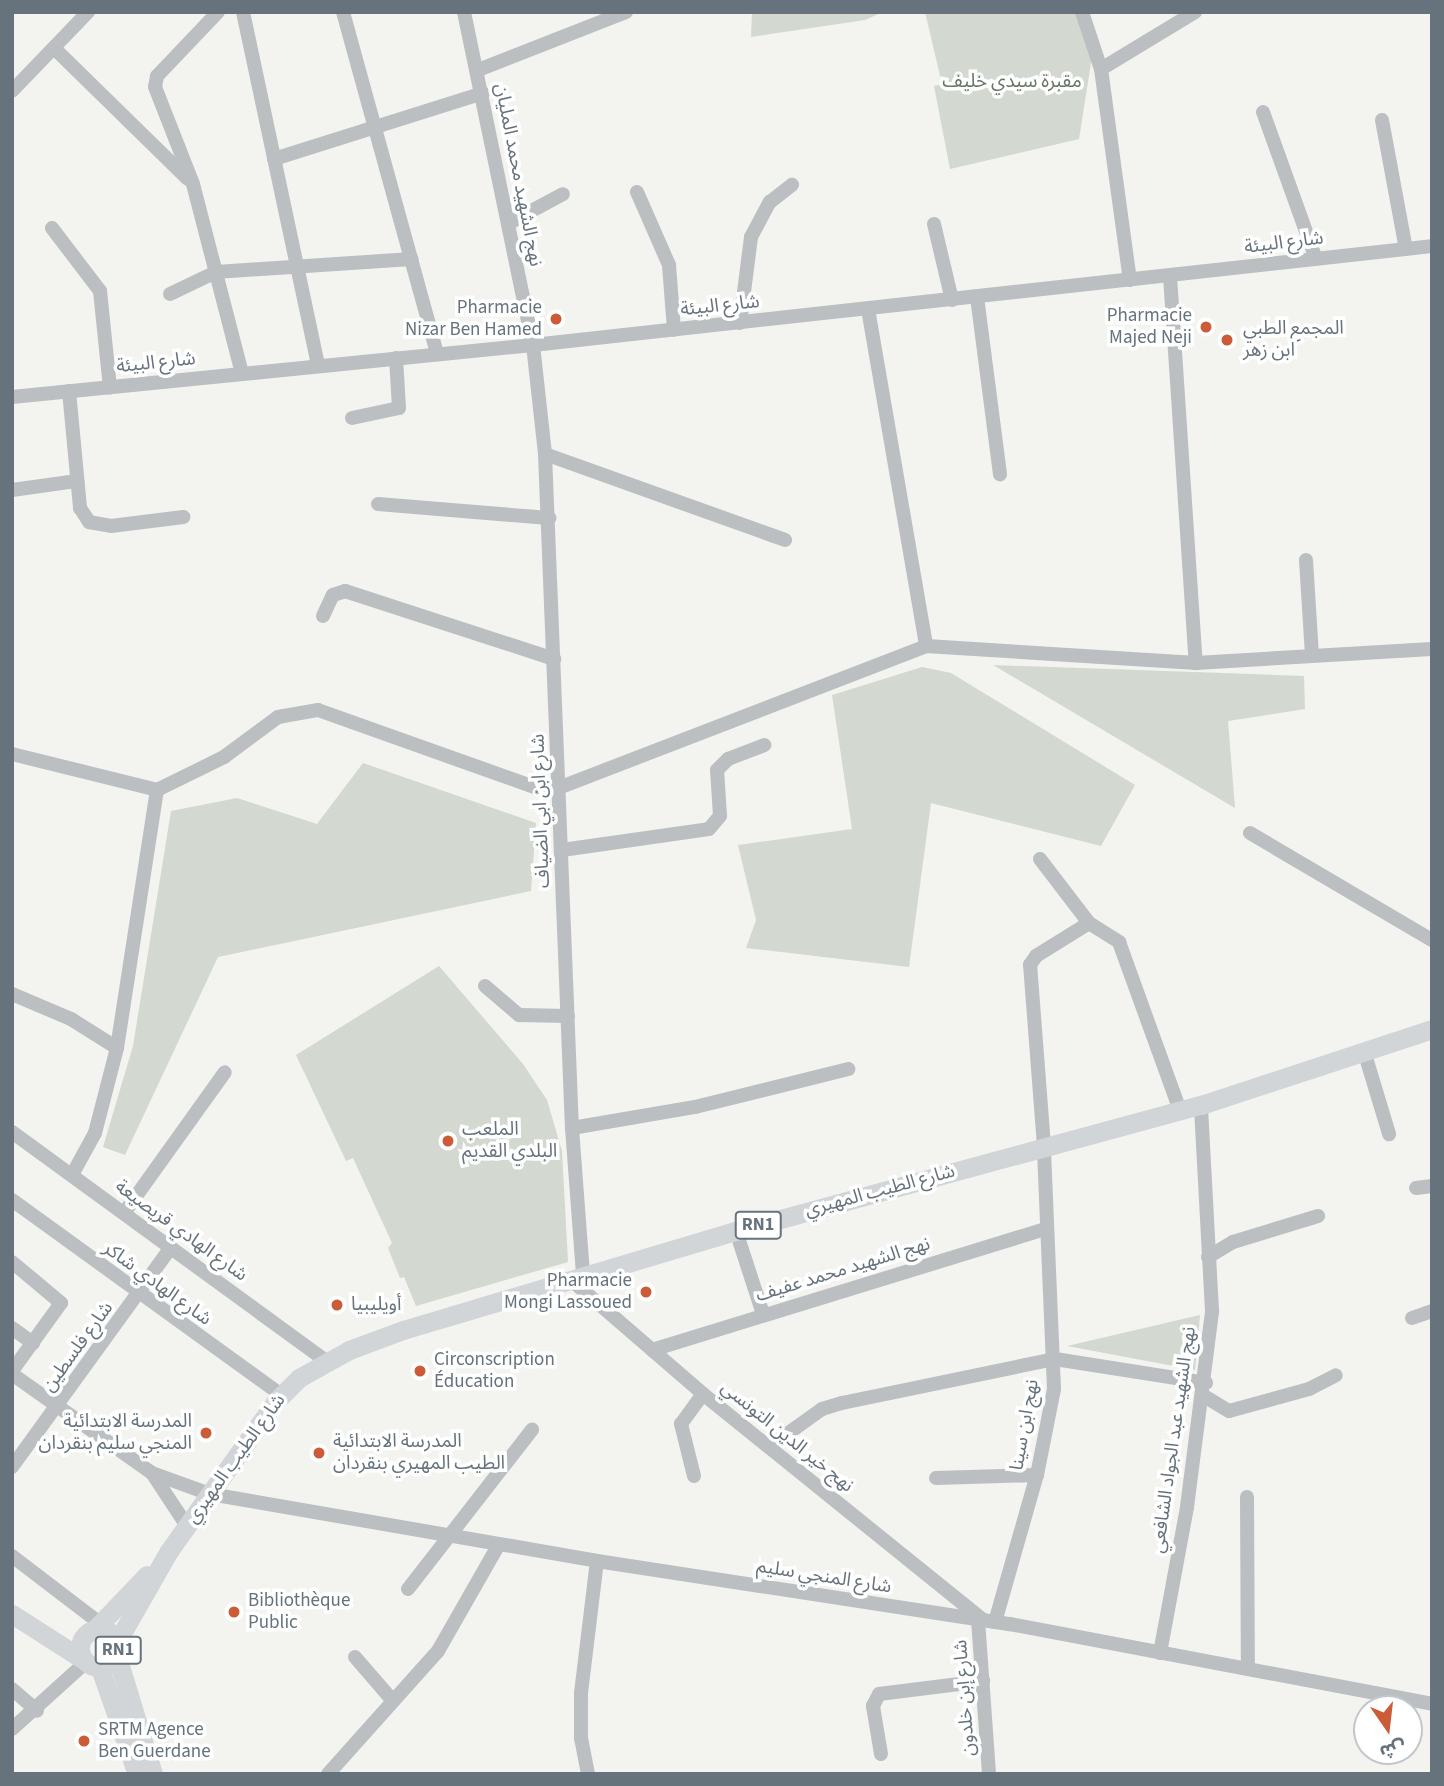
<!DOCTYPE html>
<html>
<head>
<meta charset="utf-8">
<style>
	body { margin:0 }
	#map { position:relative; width:1444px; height:1786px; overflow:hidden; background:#f3f3f0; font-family:"Source Sans 3","Noto Sans Arabic",sans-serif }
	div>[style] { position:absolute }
	.green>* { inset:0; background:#d3d8d0 }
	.minor>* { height:14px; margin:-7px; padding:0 7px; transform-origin:7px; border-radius:7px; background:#bbbfc1 }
	.major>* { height:19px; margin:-9.5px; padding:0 9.5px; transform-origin:9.5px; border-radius:9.5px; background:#d1d5d8 }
	.major>.ring { margin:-9.5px; padding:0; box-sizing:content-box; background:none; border:19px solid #d1d5d8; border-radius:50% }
	.dots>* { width:19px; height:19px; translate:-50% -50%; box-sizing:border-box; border:4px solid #fff; border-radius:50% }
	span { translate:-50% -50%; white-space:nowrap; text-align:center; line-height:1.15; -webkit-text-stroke:7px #fff; paint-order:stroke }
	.shield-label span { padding:2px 5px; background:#fff; border:2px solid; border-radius:5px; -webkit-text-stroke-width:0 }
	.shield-label { font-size:18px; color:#66737d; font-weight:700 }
	.park-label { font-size:19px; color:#677564 }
	.street-label { font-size:19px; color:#66737d }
	.poi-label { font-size:19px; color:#66737d }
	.right { translate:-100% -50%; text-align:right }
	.left { translate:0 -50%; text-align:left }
	.frame { position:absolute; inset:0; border:14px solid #66737d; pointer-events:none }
	.north { position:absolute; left:1353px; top:1695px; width:70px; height:70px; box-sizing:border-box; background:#fff; border:2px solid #c2c7cb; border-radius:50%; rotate:166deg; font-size:19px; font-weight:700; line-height:28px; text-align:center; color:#66737d }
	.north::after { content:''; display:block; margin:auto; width:24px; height:32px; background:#cc5c37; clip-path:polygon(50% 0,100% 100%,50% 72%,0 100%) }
</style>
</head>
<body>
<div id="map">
	<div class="green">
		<i style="clip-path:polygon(752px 12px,883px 12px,865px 20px,751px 37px)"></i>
		<i style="clip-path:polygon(925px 12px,1076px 12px,1093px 50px,1079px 139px,950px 169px,934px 86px,942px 84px)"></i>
		<i style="clip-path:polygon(993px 665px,1304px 676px,1305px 709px,1228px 721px,1235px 808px)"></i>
		<i style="clip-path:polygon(922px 667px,951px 673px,1135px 785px,1101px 846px,931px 803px,909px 967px,746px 948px,756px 920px,738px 845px,852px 829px,832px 695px)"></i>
		<i style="clip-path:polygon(363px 763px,536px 823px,531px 891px,218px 957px,125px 1155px,103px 1147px,133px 1046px,171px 811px,237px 798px,317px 824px)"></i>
		<i style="clip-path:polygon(439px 966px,523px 1064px,547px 1100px,562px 1151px,568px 1262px,416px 1306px,404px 1277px,400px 1278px,388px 1248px,392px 1243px,353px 1158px,346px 1161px,296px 1055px)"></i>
		<i style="clip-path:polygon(1200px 1315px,1195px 1370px,1067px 1346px)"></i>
	</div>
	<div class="minor">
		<i style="left:218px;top:12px;width:88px;rotate:133.6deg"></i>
		<i style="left:157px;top:76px;width:11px;rotate:100deg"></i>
		<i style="left:155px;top:87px;width:104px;rotate:68.6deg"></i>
		<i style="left:193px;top:184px;width:196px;rotate:75.5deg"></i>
		<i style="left:243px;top:12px;width:362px;rotate:78deg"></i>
		<i style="left:343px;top:12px;width:355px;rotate:74.6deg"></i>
		<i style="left:464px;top:12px;width:340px;rotate:78.3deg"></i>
		<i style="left:533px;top:345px;width:110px;rotate:83.7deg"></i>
		<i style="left:545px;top:454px;width:675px;rotate:87.71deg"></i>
		<i style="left:572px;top:1128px;width:148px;rotate:85.7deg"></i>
		<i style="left:1082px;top:12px;width:60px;rotate:71.6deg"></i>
		<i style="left:1101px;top:69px;width:213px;rotate:82.2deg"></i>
		<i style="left:54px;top:48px;width:187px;rotate:44.4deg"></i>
		<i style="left:1101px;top:69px;width:110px;rotate:-31.2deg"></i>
		<i style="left:478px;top:70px;width:159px;rotate:-21.4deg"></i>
		<i style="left:12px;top:91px;width:110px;rotate:-46.1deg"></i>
		<i style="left:1263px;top:112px;width:156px;rotate:70.2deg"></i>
		<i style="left:1382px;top:120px;width:131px;rotate:79.5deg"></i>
		<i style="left:274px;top:159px;width:219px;rotate:-17.5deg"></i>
		<i style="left:637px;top:192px;width:80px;rotate:66.3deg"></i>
		<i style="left:669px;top:265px;width:65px;rotate:85.6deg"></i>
		<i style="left:509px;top:223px;width:61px;rotate:-28.2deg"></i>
		<i style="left:934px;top:224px;width:78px;rotate:76.7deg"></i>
		<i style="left:52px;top:228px;width:79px;rotate:52.7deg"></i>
		<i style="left:100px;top:291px;width:97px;rotate:84.1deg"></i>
		<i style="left:1170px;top:276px;width:388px;rotate:86.2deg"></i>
		<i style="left:170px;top:294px;width:51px;rotate:-25.6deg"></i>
		<i style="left:216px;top:272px;width:196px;rotate:-3.8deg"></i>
		<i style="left:977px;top:297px;width:179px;rotate:82.6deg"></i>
		<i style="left:868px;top:309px;width:342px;rotate:80.2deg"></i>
		<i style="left:740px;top:323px;width:87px;rotate:-82.7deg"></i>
		<i style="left:751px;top:237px;width:40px;rotate:-62deg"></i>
		<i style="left:770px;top:202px;width:28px;rotate:-38deg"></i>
		<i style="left:69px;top:391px;width:118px;rotate:84.6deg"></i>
		<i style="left:80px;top:508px;width:17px;rotate:57deg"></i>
		<i style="left:89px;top:522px;width:22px;rotate:10deg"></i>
		<i style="left:111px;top:526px;width:73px;rotate:-7.1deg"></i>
		<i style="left:12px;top:397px;width:524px;rotate:-5.7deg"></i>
		<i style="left:533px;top:345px;width:904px;rotate:-6.28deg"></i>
		<i style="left:352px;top:418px;width:48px;rotate:-12deg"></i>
		<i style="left:399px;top:408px;width:50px;rotate:-93.4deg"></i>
		<i style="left:545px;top:454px;width:255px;rotate:19.7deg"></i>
		<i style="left:12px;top:490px;width:66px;rotate:-7.9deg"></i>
		<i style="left:378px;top:504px;width:172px;rotate:4.7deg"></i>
		<i style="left:1306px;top:560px;width:96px;rotate:86.4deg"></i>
		<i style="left:323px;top:616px;width:23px;rotate:-65deg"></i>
		<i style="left:333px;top:595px;width:13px;rotate:-18deg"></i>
		<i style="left:345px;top:591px;width:220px;rotate:18deg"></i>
		<i style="left:12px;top:754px;width:149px;rotate:13.9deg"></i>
		<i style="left:157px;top:790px;width:75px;rotate:-26.2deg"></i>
		<i style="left:224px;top:757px;width:67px;rotate:-36.5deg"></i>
		<i style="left:278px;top:717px;width:41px;rotate:-9.9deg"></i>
		<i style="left:318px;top:710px;width:244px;rotate:19.6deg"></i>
		<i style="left:548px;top:792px;width:405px;rotate:-21.1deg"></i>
		<i style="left:926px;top:646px;width:271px;rotate:3.6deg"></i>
		<i style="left:1196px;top:663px;width:236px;rotate:-3.4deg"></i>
		<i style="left:1250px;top:833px;width:211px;rotate:30.5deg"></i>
		<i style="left:562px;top:850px;width:148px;rotate:-8.1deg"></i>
		<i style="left:709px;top:829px;width:17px;rotate:-50deg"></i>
		<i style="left:720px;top:816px;width:46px;rotate:-93.7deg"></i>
		<i style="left:717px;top:770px;width:16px;rotate:-45deg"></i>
		<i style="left:728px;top:759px;width:39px;rotate:-21deg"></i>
		<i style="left:1040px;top:859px;width:81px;rotate:52.6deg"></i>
		<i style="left:1089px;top:923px;width:36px;rotate:32deg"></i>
		<i style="left:1119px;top:942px;width:177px;rotate:70.1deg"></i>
		<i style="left:485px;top:986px;width:45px;rotate:40.5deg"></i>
		<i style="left:519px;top:1015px;width:49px;rotate:1.2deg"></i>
		<i style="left:12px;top:994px;width:64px;rotate:23deg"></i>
		<i style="left:71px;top:1019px;width:54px;rotate:32.2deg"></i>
		<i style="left:1364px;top:1051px;width:87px;rotate:73.2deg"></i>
		<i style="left:572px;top:1128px;width:125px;rotate:-9.7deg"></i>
		<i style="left:695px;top:1107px;width:158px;rotate:-13.9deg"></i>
		<i style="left:12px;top:1132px;width:389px;rotate:36.1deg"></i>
		<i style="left:72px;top:1175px;width:48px;rotate:-61.3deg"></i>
		<i style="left:95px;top:1133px;width:88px;rotate:-75.5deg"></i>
		<i style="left:117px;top:1048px;width:261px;rotate:-81.2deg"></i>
		<i style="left:1416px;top:1188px;width:16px;rotate:-7deg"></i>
		<i style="left:12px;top:1200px;width:332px;rotate:35.9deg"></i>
		<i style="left:124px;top:1213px;width:173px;rotate:-54.4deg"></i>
		<i style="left:736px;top:1231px;width:87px;rotate:72deg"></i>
		<i style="left:1208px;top:1257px;width:29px;rotate:-31deg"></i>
		<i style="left:1233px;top:1242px;width:89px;rotate:-17deg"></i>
		<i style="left:12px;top:1262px;width:64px;rotate:39.9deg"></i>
		<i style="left:61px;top:1303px;width:84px;rotate:125.8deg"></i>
		<i style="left:570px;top:1279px;width:176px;rotate:40.8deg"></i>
		<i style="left:703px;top:1394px;width:358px;rotate:38.9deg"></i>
		<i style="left:1412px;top:1318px;width:21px;rotate:-19deg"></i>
		<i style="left:12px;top:1328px;width:26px;rotate:36deg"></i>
		<i style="left:652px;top:1350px;width:411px;rotate:-17.1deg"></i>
		<i style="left:12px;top:1374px;width:171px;rotate:35.3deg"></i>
		<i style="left:152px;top:1473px;width:62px;rotate:19.9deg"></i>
		<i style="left:210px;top:1494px;width:393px;rotate:9.8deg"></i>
		<i style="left:597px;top:1561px;width:418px;rotate:8.7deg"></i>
		<i style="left:1010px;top:1624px;width:430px;rotate:10.7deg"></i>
		<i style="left:1204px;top:1396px;width:29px;rotate:31deg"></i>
		<i style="left:1229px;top:1411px;width:83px;rotate:-15.4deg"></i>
		<i style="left:1309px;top:1389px;width:30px;rotate:-27deg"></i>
		<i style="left:769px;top:1447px;width:65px;rotate:-35.6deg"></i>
		<i style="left:822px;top:1409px;width:21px;rotate:-17deg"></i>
		<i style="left:842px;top:1403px;width:217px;rotate:-11.7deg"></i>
		<i style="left:1055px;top:1359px;width:153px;rotate:9deg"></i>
		<i style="left:12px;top:1467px;width:271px;rotate:-54.1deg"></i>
		<i style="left:152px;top:1473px;width:64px;rotate:56.6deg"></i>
		<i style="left:694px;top:1476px;width:54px;rotate:-104deg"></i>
		<i style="left:681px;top:1424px;width:37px;rotate:-54deg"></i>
		<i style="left:936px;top:1478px;width:101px;rotate:-1.7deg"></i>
		<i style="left:1247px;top:1497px;width:172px;rotate:89.7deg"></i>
		<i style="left:12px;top:1556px;width:112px;rotate:37.4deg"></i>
		<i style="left:408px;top:1589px;width:202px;rotate:-52.1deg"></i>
		<i style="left:978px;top:1620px;width:154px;rotate:85.9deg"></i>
		<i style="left:995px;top:1622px;width:153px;rotate:-74.1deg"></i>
		<i style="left:1037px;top:1475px;width:88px;rotate:-78.8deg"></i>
		<i style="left:1054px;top:1389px;width:243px;rotate:-92.4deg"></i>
		<i style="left:1044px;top:1146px;width:182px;rotate:-94.4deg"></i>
		<i style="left:1030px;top:965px;width:11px;rotate:-56deg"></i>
		<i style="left:1036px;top:956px;width:62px;rotate:-31.9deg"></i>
		<i style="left:1160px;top:1653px;width:148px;rotate:-79.5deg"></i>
		<i style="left:1187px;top:1507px;width:198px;rotate:-82.7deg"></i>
		<i style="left:1212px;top:1311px;width:206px;rotate:-93.1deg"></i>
		<i style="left:355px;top:1657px;width:58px;rotate:49.2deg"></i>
		<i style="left:12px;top:1689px;width:33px;rotate:41deg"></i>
		<i style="left:12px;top:1729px;width:98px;rotate:-42.1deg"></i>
		<i style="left:881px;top:1754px;width:49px;rotate:-99.5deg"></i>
		<i style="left:873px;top:1706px;width:13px;rotate:-63deg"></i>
		<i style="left:879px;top:1694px;width:105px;rotate:-7.1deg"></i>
		<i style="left:328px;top:1774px;width:165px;rotate:-48.2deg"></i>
		<i style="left:438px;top:1651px;width:123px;rotate:-60.3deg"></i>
		<i style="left:588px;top:1774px;width:37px;rotate:-101deg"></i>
		<i style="left:581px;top:1738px;width:45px;rotate:-90deg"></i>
		<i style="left:581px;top:1693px;width:133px;rotate:-83.1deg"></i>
	</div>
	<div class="major">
		<i style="left:12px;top:1614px;width:83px;rotate:32.7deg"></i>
		<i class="ring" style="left:80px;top:1629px;width:19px;height:19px"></i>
		<i style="left:95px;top:1629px;width:75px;rotate:-46.1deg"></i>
		<i style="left:117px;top:1642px;width:105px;rotate:-60.3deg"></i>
		<i style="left:169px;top:1551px;width:184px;rotate:-54.5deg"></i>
		<i style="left:276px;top:1401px;width:33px;rotate:-45deg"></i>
		<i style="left:299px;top:1378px;width:57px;rotate:-29.2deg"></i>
		<i style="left:349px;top:1350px;width:58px;rotate:-20.3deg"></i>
		<i style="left:403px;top:1330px;width:347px;rotate:-16.6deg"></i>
		<i style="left:736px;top:1231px;width:482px;rotate:-15.2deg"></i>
		<i style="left:1201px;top:1105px;width:243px;rotate:-18.2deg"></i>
		<i style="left:117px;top:1656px;width:123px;rotate:73deg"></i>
		<i style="left:100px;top:1668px;width:112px;rotate:70.8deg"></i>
	</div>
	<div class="dots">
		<i style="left:556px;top:319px;background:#cc5c37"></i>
		<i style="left:1206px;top:327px;background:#cc5c37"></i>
		<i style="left:1227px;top:340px;background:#cc5c37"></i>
		<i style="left:448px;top:1141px;background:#cc5c37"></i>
		<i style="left:646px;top:1292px;background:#cc5c37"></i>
		<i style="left:337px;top:1305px;background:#cc5c37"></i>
		<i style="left:420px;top:1371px;background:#cc5c37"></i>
		<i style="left:206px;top:1433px;background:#cc5c37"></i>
		<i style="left:319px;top:1453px;background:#cc5c37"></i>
		<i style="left:234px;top:1612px;background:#cc5c37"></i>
		<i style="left:84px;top:1741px;background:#cc5c37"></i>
	</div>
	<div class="shield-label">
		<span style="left:758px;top:1225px">RN1</span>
		<span style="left:118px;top:1650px">RN1</span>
	</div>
	<div class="park-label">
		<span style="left:1012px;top:82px">مقبرة سيدي خليف</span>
	</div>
	<div class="street-label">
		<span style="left:518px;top:175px;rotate:79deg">نهج الشهيد محمد المليان</span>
		<span style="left:1284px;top:243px;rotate:-7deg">شارع البيئة</span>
		<span style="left:720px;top:306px;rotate:-6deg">شارع البيئة</span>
		<span style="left:156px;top:363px;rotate:-6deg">شارع البيئة</span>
		<span style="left:541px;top:811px;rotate:-92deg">شارع ابن ابي الضياف</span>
		<span style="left:880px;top:1191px;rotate:-15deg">شارع الطيب المهيري</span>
		<span style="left:181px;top:1231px;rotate:36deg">شارع الهادي قريصيعة</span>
		<span style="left:843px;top:1270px;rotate:-17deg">نهج الشهيد محمد عفيف</span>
		<span style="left:157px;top:1284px;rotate:36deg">شارع الهادي شاكر</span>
		<span style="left:78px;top:1347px;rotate:-54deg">شارع فلسطين</span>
		<span style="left:1025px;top:1425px;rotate:-80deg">نهج ابن سينا</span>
		<span style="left:787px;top:1437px;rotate:39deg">نهج خير الدين التونسي</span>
		<span style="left:1174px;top:1440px;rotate:-82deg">نهج الشهيد عبد الجواد الشافعي</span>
		<span style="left:236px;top:1459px;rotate:-54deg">شارع الطيب المهيري</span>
		<span style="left:824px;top:1577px;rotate:9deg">شارع المنجي سليم</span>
		<span style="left:965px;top:1698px;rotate:-94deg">شارع إبن خلدون</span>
	</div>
	<div class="poi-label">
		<span class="right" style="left:542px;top:319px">Pharmacie<br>Nizar Ben Hamed</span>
		<span class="right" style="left:1192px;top:327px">Pharmacie<br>Majed Neji</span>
		<span class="left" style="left:1243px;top:340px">المجمع الطبي<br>ابن زهر</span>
		<span class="left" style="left:462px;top:1141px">الملعب<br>البلدي القديم</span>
		<span class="right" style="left:632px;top:1292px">Pharmacie<br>Mongi Lassoued</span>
		<span class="left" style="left:351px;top:1305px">أويليبيا</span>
		<span class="left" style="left:434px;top:1371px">Circonscription<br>Éducation</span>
		<span class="right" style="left:192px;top:1433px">المدرسة الابتدائية<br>المنجي سليم بنقردان</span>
		<span class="left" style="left:333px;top:1453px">المدرسة الابتدائية<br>الطيب المهيري بنقردان</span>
		<span class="left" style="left:248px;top:1612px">Bibliothèque<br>Public</span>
		<span class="left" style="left:98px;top:1741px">SRTM Agence<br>Ben Guerdane</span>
	</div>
	<div class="frame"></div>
	<div class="north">ش</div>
</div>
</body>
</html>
